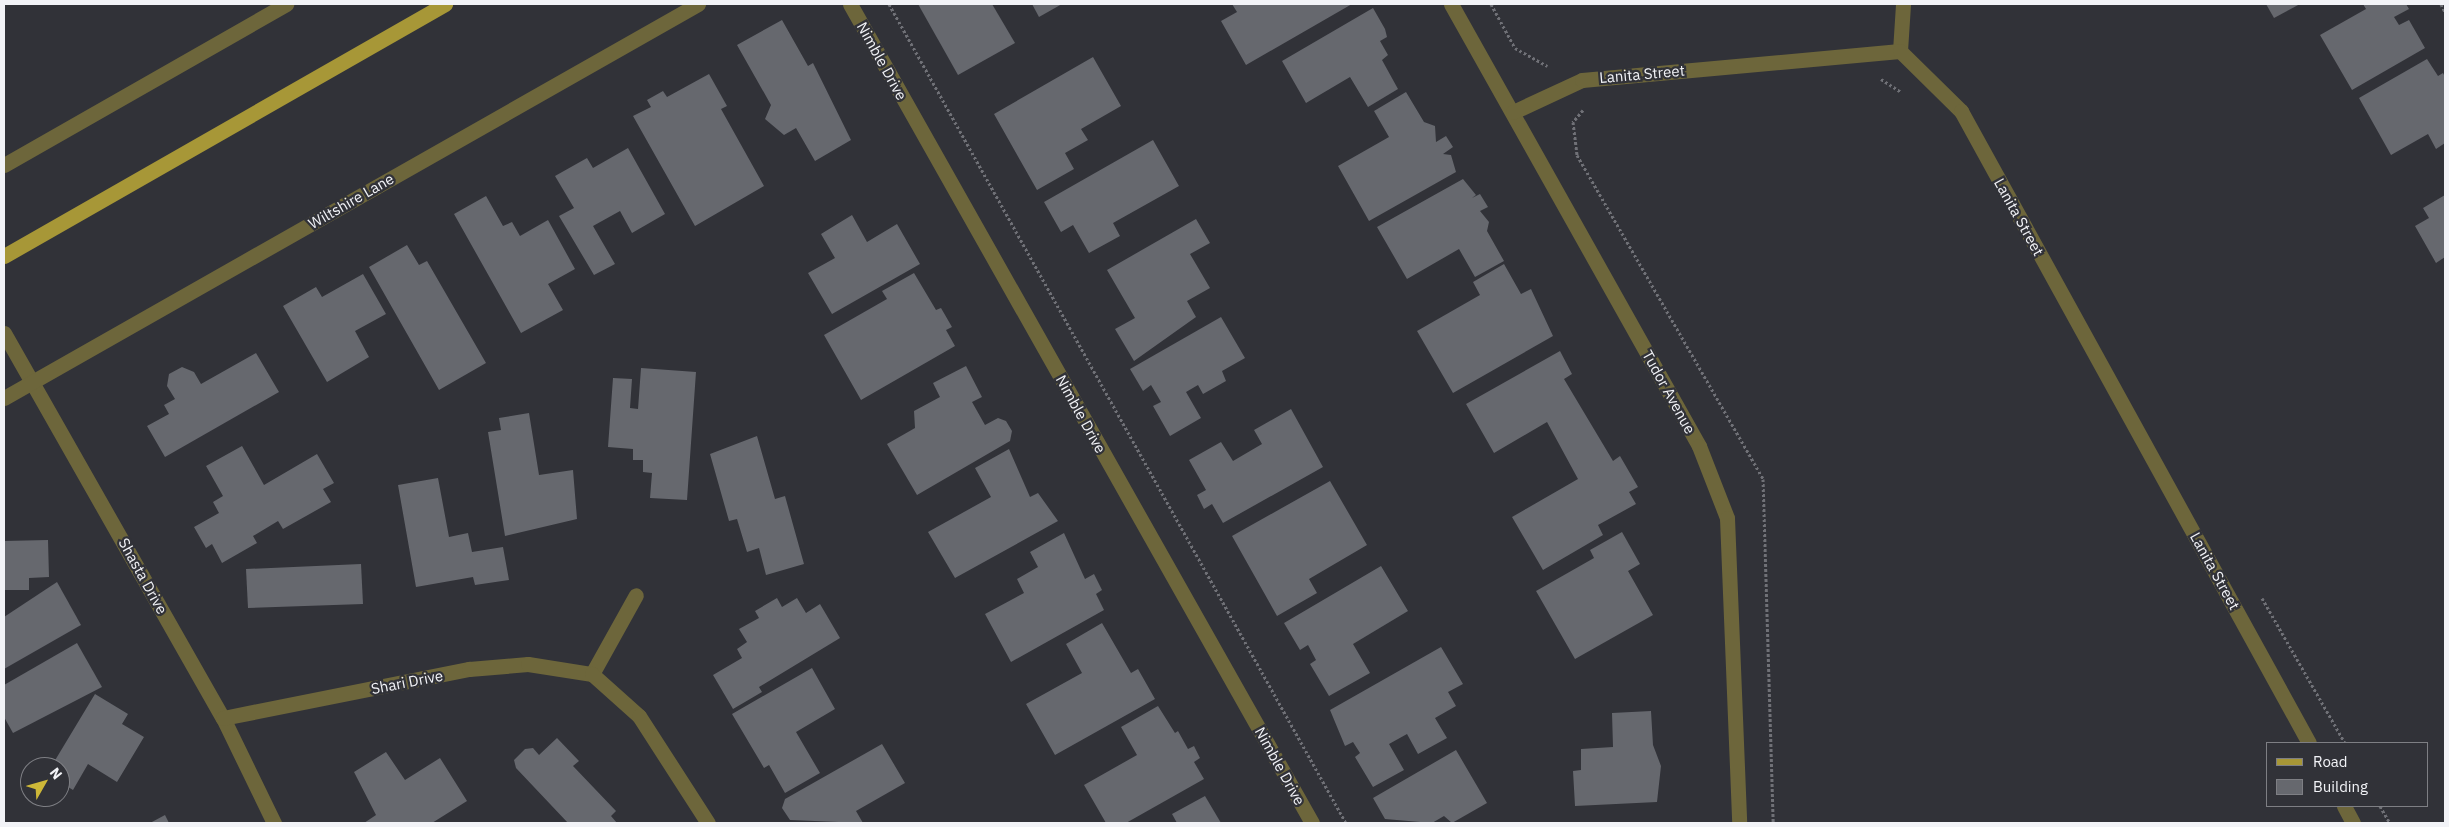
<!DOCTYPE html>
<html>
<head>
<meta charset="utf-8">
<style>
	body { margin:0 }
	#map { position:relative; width:2449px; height:827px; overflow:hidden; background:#313238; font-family:"IBM Plex Sans",sans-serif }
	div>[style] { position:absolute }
	.building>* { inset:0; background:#66686e }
	.path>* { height:3px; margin-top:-1.5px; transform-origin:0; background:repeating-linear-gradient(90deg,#707177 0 2.5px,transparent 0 5px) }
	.minor>* { height:15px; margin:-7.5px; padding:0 7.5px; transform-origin:7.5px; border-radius:7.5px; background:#6d663b }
	.major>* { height:15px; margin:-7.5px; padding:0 7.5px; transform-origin:7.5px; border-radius:7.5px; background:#a79737 }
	span { translate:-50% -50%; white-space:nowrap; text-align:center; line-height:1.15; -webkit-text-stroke:4.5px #313238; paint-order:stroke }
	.street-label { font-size:15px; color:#f2f3f7 }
	.frame { position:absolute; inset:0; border:5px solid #f2f3f7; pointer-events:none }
	.legend { position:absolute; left:2266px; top:742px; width:162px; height:65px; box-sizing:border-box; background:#313238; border:1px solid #7e7f84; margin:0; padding:6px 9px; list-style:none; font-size:15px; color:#f2f3f7 }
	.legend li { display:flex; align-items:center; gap:10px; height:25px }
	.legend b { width:25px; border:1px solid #7e7f84 }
	.north { position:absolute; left:20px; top:757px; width:50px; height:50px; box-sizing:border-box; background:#313238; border:1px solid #7e7f84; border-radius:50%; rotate:52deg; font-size:14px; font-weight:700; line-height:20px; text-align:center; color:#f2f3f7 }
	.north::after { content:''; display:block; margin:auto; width:18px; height:22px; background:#ceb838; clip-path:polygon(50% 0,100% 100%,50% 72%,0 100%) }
</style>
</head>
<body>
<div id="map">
	<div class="building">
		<i style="clip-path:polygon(918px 4px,992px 4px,1015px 43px,958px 75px)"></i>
		<i style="clip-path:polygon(1032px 4px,1062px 4px,1039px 17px)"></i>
		<i style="clip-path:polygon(1232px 4px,1352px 4px,1246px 65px,1221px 21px,1237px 12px)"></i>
		<i style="clip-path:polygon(2266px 4px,2300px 4px,2274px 18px)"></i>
		<i style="clip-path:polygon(2363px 4px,2406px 4px,2409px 9px,2394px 17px,2399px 25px,2409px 20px,2425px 48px,2352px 90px,2320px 35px,2366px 9px)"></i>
		<i style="clip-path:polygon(1373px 8px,1385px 29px,1387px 37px,1380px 41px,1388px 55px,1382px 60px,1398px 89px,1368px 107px,1350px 77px,1306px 103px,1282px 61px)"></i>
		<i style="clip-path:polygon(782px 20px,808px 66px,813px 63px,851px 140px,815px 161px,796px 128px,784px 135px,765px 119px,771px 105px,737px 45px)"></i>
		<i style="clip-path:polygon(1093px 57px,1121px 106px,1081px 129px,1088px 140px,1065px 153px,1074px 169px,1037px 190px,994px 114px)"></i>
		<i style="clip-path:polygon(2427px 59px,2438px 76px,2443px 73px,2445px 77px,2445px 143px,2436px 149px,2428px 134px,2391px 155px,2359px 98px)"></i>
		<i style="clip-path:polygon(709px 74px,727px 106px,721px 109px,764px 186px,695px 226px,633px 116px,651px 107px,647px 100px,663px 91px,667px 97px)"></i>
		<i style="clip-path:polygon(1406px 92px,1424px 122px,1435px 126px,1436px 142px,1446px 136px,1453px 147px,1443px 154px,1451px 155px,1456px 172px,1369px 221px,1338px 166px,1389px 137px,1374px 111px)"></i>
		<i style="clip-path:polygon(1153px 140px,1179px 186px,1113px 223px,1120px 236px,1089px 253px,1073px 225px,1061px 232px,1044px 202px)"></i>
		<i style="clip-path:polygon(628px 148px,665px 214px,632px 233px,620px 211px,593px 226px,615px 264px,594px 275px,559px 216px,574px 208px,555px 176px,587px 158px,593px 168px)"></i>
		<i style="clip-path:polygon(1463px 179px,1476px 195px,1472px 198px,1480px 194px,1488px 207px,1480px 211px,1489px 222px,1487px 231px,1504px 261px,1475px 277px,1459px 249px,1407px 279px,1377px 227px)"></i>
		<i style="clip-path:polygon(2445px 195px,2445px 257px,2436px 263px,2415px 226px,2429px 218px,2423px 208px)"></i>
		<i style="clip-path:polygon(486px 196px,503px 226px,512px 222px,520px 236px,548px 220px,575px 269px,548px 284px,563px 310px,521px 333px,454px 214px)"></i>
		<i style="clip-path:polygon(852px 215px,867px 242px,897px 224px,920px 264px,832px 314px,808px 273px,835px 258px,821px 234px)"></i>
		<i style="clip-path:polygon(1196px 219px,1210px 243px,1190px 254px,1210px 288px,1187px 301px,1196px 317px,1134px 361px,1115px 329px,1135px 318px,1107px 270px)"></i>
		<i style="clip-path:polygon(407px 245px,419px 265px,427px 261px,486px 363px,439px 390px,369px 267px)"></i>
		<i style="clip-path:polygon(1504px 264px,1521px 294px,1531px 289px,1553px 336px,1453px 393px,1417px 331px,1480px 295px,1473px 282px)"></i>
		<i style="clip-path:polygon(914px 273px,936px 310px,941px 308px,952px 327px,946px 330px,955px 346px,861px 400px,824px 335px,887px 299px,882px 291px)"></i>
		<i style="clip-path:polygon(363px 274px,386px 314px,355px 331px,369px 357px,327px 382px,283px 306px,316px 287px,322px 297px)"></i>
		<i style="clip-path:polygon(1221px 317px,1245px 358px,1222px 371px,1226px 381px,1203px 394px,1198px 385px,1186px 392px,1201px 418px,1170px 436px,1153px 406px,1161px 402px,1151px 385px,1143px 391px,1130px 369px)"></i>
		<i style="clip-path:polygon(1560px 351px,1572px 374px,1564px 379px,1613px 461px,1620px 456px,1638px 487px,1629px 492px,1636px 504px,1598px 525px,1603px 535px,1543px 570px,1512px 517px,1578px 479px,1547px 422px,1494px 453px,1466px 404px)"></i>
		<i style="clip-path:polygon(256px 353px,279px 392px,165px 457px,147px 426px,169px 414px,164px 405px,175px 399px,167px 386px,169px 374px,182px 367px,194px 372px,201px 384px)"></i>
		<i style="clip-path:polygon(966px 366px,982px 397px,972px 402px,985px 425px,998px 418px,1006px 421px,1012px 431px,1010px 441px,917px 495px,887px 444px,915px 428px,914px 411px,940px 397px,933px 383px)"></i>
		<i style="clip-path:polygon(641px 368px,696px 372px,687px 500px,650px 498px,652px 473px,643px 472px,643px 460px,633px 460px,633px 449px,608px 447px,613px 378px,632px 379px,630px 408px,638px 409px)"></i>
		<i style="clip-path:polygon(1291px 409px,1323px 467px,1223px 523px,1212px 504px,1204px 509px,1197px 495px,1206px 490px,1189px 460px,1221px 442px,1233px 461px,1262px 444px,1254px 430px)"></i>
		<i style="clip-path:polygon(529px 413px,539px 475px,573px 470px,577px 519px,505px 536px,488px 432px,501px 430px,499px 418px)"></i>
		<i style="clip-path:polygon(757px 436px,775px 499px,785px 496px,804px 564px,766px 575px,759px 548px,747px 552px,737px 519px,729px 521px,710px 454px)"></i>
		<i style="clip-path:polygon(242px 446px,264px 485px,317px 454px,334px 483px,323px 489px,331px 502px,283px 529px,278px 521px,253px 536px,257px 543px,222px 563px,212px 544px,206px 548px,194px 527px,219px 513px,213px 502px,223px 496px,206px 466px)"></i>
		<i style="clip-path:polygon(1009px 449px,1030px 497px,1038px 493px,1058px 521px,955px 578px,928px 532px,991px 497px,975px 468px)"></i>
		<i style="clip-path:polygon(438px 478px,449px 537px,468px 533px,472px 552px,503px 547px,509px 580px,475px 585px,473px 577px,416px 587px,398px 485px)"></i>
		<i style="clip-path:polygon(1330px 481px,1367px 545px,1309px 579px,1317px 593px,1277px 616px,1232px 536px)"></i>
		<i style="clip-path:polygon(1622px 532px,1640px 564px,1628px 571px,1653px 615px,1575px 659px,1536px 591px,1594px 558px,1590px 550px)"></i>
		<i style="clip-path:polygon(1064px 533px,1085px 579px,1094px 574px,1102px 590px,1096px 594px,1104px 610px,1011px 662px,985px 614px,1024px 593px,1017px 579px,1038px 567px,1030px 552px)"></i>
		<i style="clip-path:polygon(48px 540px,49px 577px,29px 578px,29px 590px,4px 590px,4px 541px)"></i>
		<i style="clip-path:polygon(361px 564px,363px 604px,248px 608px,246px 569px)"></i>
		<i style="clip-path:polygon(1381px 566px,1408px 611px,1353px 644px,1370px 673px,1329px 696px,1310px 664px,1316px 660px,1308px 645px,1300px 650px,1284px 623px)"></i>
		<i style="clip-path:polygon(57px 582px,81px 625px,4px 669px,4px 617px)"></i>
		<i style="clip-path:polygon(777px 598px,782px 607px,797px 598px,806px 613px,820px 604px,840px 638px,759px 687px,762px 692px,733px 709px,713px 675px,742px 658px,737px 649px,747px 642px,739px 629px,759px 618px,755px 611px)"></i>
		<i style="clip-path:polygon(1102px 623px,1131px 673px,1138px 669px,1155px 699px,1055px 755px,1026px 704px,1082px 673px,1066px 644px)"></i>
		<i style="clip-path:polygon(77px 643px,102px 687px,13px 733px,4px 717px,4px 685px)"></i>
		<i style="clip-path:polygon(1441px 647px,1463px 684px,1448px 692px,1456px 706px,1435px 718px,1447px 738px,1418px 754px,1407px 734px,1389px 744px,1404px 770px,1373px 787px,1355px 757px,1360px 753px,1353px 742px,1345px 746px,1330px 710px)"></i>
		<i style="clip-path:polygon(812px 668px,835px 709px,796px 732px,820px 773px,785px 793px,769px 765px,764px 768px,732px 714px)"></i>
		<i style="clip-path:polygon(95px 694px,128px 714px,122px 724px,144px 737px,117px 782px,88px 764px,73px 790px,60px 782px,60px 767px,51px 767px)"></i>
		<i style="clip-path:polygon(1158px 706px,1175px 733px,1178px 731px,1188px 749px,1194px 746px,1200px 758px,1194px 762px,1204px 779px,1126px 823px,1106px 823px,1084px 785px,1137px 755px,1121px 727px)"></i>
		<i style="clip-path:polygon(1651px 711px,1653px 745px,1661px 766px,1657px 802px,1575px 806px,1573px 771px,1581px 770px,1581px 749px,1613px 747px,1612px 713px)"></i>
		<i style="clip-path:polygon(557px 738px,579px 761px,573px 766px,616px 811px,611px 816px,617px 823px,568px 823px,516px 768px,514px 760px,525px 749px,533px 748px,539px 755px)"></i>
		<i style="clip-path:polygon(882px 744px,905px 783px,856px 811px,863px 823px,790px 820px,782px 808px,785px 799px)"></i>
		<i style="clip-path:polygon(1456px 750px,1487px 803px,1452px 823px,1444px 816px,1432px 823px,1385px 819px,1373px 798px)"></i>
		<i style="clip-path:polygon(386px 752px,405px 780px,440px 758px,467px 801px,432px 823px,364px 823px,376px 815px,354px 772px)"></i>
		<i style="clip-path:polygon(1205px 796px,1221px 823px,1177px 823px,1172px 814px)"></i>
		<i style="clip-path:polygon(165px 815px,169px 823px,150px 823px)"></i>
	</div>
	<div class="path">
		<i style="left:889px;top:4px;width:938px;rotate:60.84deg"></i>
		<i style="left:1491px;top:4px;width:50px;rotate:61.4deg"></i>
		<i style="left:1515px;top:48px;width:37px;rotate:29deg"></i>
		<i style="left:2441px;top:4px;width:9px;rotate:63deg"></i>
		<i style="left:1881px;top:79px;width:24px;rotate:33deg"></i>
		<i style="left:1583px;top:110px;width:16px;rotate:130deg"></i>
		<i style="left:1573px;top:122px;width:33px;rotate:83deg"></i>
		<i style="left:1577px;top:155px;width:374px;rotate:60.1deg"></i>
		<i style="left:1763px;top:479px;width:344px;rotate:88.3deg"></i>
		<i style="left:2262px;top:598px;width:167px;rotate:60.2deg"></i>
		<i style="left:2380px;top:806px;width:20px;rotate:60deg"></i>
	</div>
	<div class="minor">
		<i style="left:850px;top:4px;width:940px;rotate:60.57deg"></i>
		<i style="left:1451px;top:4px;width:507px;rotate:60.7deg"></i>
		<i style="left:1699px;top:446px;width:77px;rotate:68.7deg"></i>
		<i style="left:1727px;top:518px;width:305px;rotate:87.7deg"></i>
		<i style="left:1900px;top:51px;width:47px;rotate:-86.3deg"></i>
		<i style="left:1513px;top:112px;width:76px;rotate:-24.9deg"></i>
		<i style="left:1582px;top:80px;width:319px;rotate:-5.2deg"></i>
		<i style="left:1900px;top:51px;width:86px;rotate:44.5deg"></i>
		<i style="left:1961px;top:111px;width:721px;rotate:61.16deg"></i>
		<i style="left:4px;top:165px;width:325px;rotate:-29.7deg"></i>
		<i style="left:4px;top:333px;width:443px;rotate:60.4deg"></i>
		<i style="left:223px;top:718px;width:117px;rotate:64.1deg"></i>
		<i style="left:4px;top:398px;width:798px;rotate:-29.58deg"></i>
		<i style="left:592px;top:674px;width:90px;rotate:-60.9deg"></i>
		<i style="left:223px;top:718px;width:251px;rotate:-11.3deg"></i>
		<i style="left:469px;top:669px;width:59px;rotate:-4.8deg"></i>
		<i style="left:528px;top:664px;width:65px;rotate:8.9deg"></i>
		<i style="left:592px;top:674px;width:63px;rotate:41.8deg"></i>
		<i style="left:639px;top:716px;width:127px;rotate:57.2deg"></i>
		<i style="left:2344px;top:806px;width:19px;rotate:62deg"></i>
	</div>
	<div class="major">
		<i style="left:4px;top:256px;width:508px;rotate:-29.74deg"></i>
	</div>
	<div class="street-label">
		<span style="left:882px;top:61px;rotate:61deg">Nimble Drive</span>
		<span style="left:1642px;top:74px;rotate:-5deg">Lanita Street</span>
		<span style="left:351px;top:201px;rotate:-30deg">Wiltshire Lane</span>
		<span style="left:2019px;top:217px;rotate:61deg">Lanita Street</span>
		<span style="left:1669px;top:392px;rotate:61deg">Tudor Avenue</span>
		<span style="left:1081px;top:414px;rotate:61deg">Nimble Drive</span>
		<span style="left:2215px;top:571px;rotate:61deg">Lanita Street</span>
		<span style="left:143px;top:576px;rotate:61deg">Shasta Drive</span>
		<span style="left:407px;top:682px;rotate:-11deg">Shari Drive</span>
		<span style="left:1280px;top:766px;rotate:61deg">Nimble Drive</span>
	</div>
	<div class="frame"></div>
	<ul class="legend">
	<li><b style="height:6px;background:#a79737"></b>Road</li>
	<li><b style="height:14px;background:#66686e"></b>Building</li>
	</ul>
	<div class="north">N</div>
</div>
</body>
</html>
